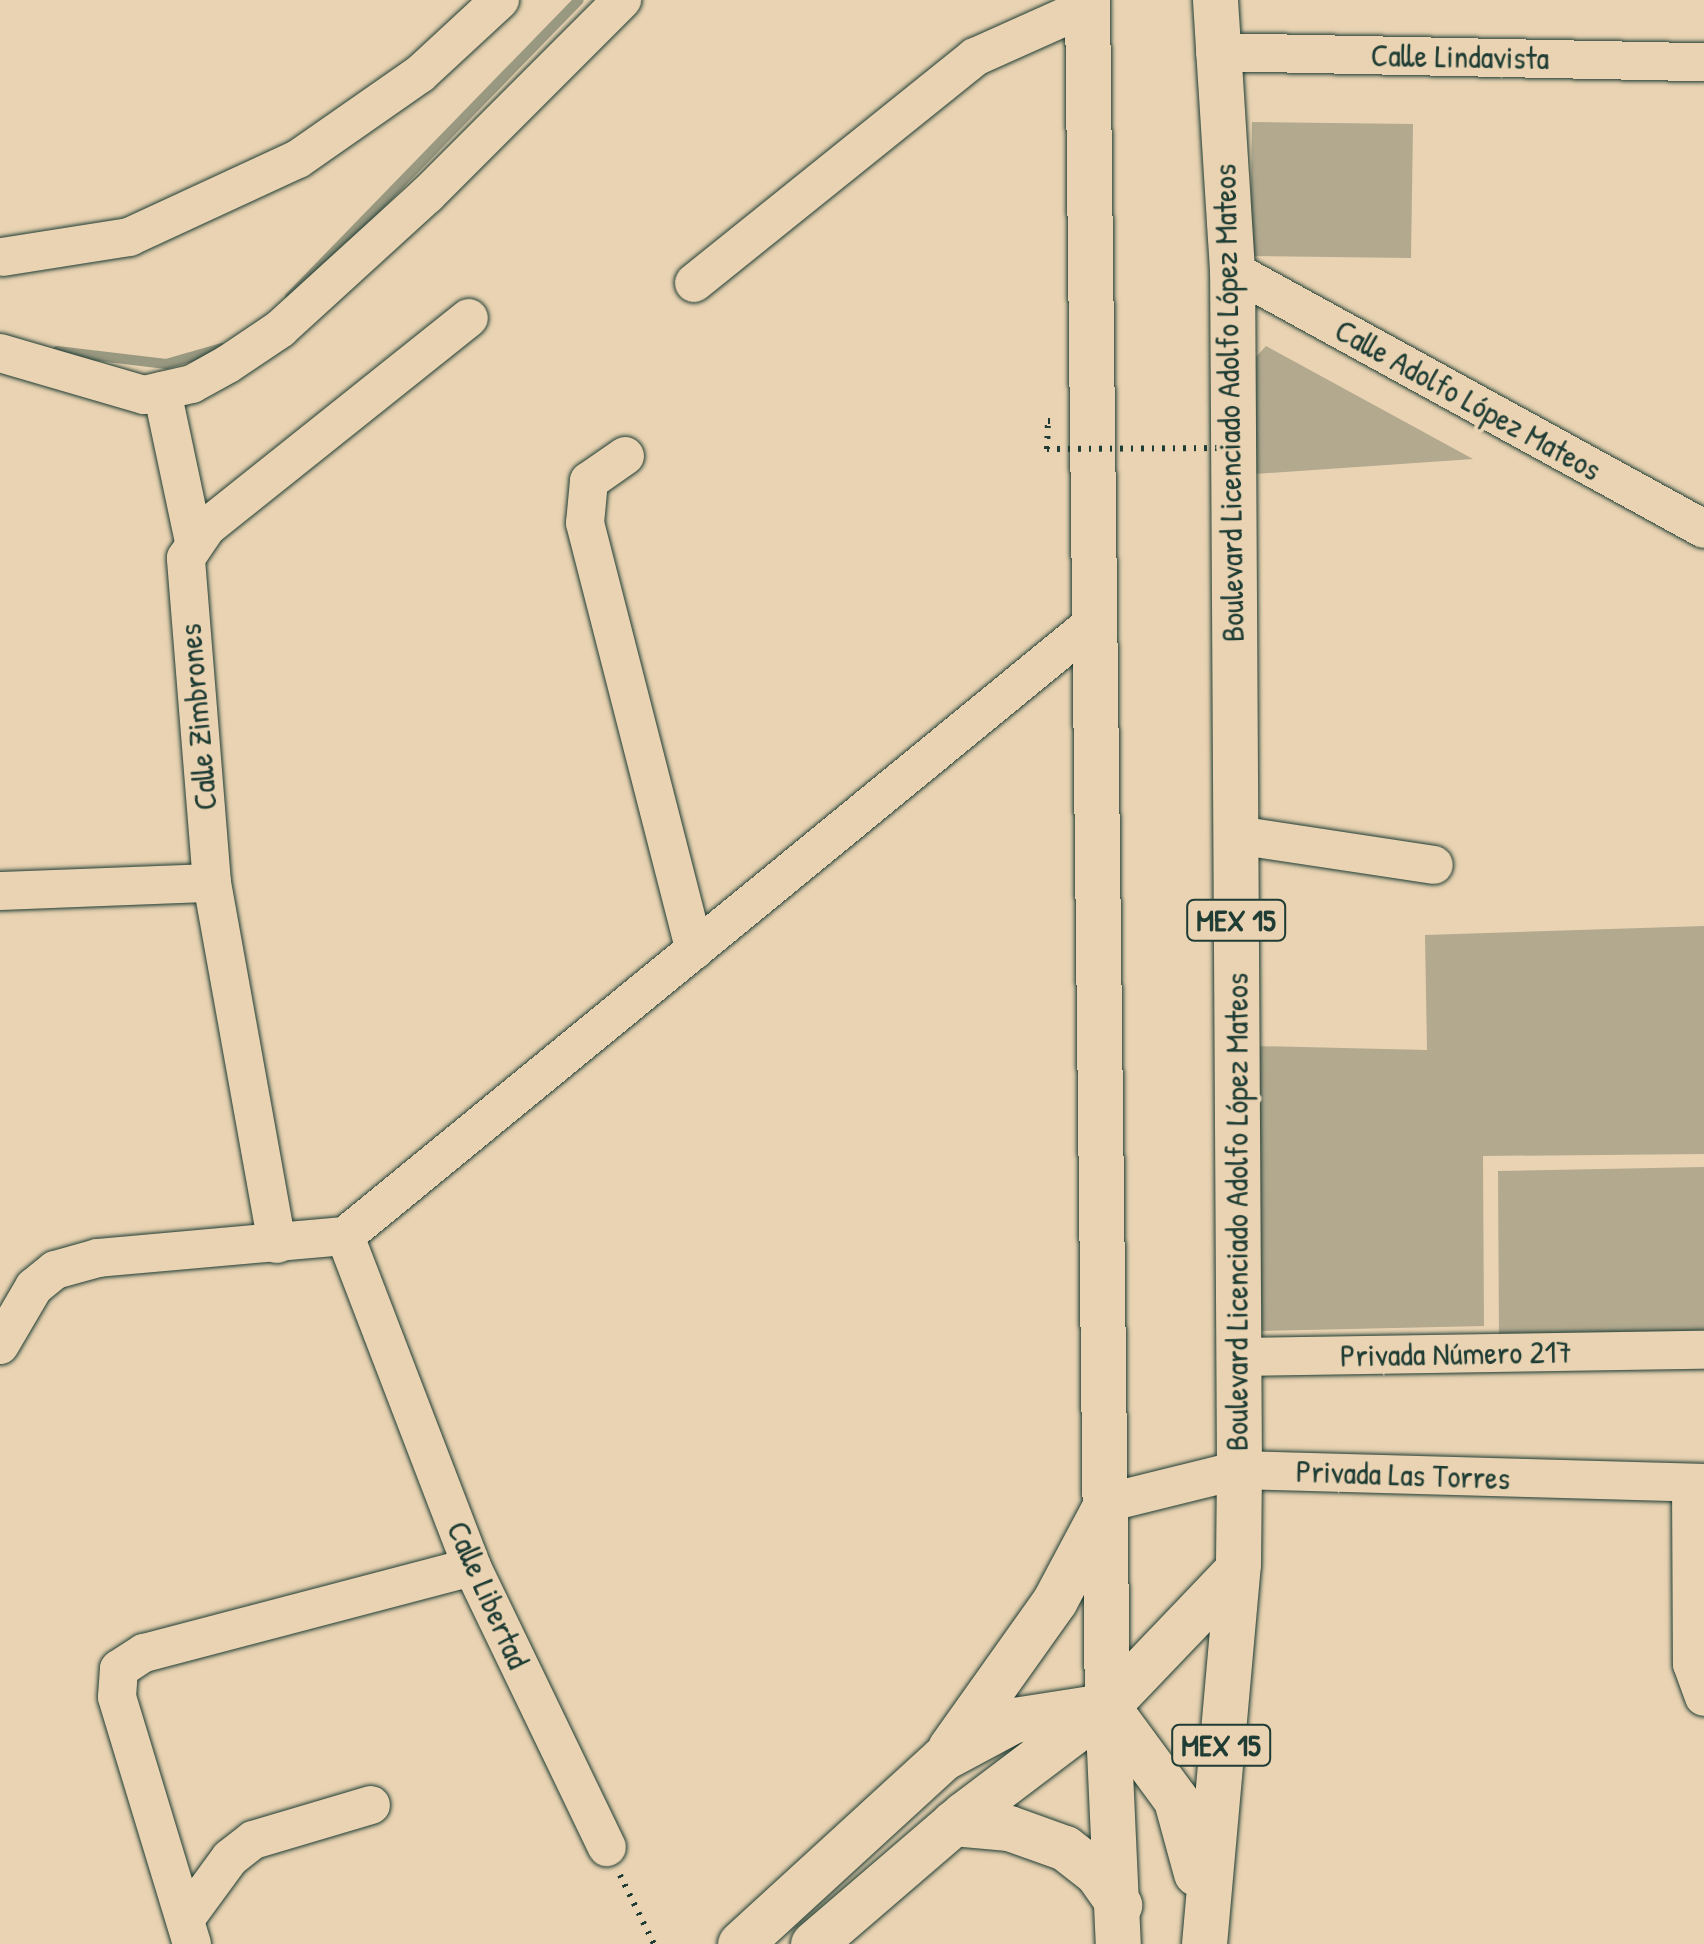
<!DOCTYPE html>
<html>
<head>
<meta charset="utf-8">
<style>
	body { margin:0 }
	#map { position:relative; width:1704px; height:1944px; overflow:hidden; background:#e9d3b2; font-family:"Patrick Hand",sans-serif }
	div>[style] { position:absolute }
	.stream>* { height:10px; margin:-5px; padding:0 5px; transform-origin:5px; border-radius:5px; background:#999880 }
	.building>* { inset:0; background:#b2a98f }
	.path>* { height:6px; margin-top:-3px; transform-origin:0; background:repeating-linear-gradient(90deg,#1f3d34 0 2.5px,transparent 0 10.5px) }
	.roads { filter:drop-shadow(0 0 2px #1f3d34) drop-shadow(0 0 2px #1f3d34) }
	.minor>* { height:38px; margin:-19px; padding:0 19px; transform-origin:19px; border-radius:19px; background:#e9d3b2 }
	.major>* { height:45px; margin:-22.5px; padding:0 22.5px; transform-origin:22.5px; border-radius:22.5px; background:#e9d3b2 }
	.path-bridge>* { height:6px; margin-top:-3px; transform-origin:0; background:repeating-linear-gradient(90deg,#1f3d34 0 2.5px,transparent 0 10.5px) }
	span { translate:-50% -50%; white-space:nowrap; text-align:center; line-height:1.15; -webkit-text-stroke:8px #e9d3b2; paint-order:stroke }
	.shield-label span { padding:2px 8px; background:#e9d3b2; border:2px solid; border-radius:8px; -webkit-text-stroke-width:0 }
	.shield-label { font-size:30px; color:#1f3d34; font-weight:700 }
	.street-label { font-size:32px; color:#1f3d34 }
</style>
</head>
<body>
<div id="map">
	<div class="stream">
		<i style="left:290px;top:297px;width:414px;rotate:-45.8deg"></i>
		<i style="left:57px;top:351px;width:110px;rotate:6.8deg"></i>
		<i style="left:166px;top:364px;width:58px;rotate:-15.9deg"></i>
	</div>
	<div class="building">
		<i style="clip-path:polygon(1252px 122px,1413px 124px,1411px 258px,1250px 256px)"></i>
		<i style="clip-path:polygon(1266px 346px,1473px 459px,1254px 474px,1255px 358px)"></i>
		<i style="clip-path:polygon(1704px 926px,1704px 1154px,1483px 1156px,1484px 1326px,1256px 1331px,1254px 1046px,1427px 1050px,1425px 935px)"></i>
		<i style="clip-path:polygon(1704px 1167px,1704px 1332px,1499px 1342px,1498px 1171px)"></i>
	</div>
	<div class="path">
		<i style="left:1047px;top:449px;width:28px;rotate:-88deg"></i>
		<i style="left:1048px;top:421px;width:6px"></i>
		<i style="left:620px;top:1875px;width:77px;rotate:63.8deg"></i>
	</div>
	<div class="roads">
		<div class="minor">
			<i style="left:1215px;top:52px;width:489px;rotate:1.2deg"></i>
			<i style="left:2px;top:257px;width:129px;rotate:-8.9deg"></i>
			<i style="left:129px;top:237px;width:186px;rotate:-24.8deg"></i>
			<i style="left:298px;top:159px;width:149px;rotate:-34.9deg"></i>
			<i style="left:420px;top:74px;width:109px;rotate:-42.8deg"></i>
			<i style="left:1232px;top:270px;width:538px;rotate:28.75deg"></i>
			<i style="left:694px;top:283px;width:361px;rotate:-38.8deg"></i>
			<i style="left:975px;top:57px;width:123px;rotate:-24.1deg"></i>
			<i style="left:0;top:353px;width:150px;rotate:16.3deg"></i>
			<i style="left:144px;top:395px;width:49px;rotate:-12.9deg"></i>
			<i style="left:192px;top:384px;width:41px;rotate:-29.1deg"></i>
			<i style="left:228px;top:364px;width:63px;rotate:-33.9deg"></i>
			<i style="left:280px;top:329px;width:199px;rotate:-42.4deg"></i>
			<i style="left:427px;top:195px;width:276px;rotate:-45deg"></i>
			<i style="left:162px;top:391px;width:153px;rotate:78deg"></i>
			<i style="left:625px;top:456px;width:44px;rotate:145.2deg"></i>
			<i style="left:589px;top:481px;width:42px;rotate:95.4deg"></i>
			<i style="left:585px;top:523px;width:441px;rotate:75.6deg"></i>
			<i style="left:1236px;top:835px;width:200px;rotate:8.6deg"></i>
			<i style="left:0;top:891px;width:212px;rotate:-2.2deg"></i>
			<i style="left:345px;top:1236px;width:355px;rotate:69deg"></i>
			<i style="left:472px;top:1567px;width:311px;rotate:64.3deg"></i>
			<i style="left:277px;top:1244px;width:367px;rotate:-100.2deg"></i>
			<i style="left:212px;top:883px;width:326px;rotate:-94.6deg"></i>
			<i style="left:186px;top:558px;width:37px;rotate:-56deg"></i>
			<i style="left:207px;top:527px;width:335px;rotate:-38.6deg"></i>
			<i style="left:1238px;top:1327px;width:30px;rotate:82deg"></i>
			<i style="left:1242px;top:1357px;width:462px;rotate:-0.9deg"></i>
			<i style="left:0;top:1345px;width:67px;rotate:-59.6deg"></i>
			<i style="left:34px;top:1287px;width:27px;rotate:-39deg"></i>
			<i style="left:55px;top:1270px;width:45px;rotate:-15.6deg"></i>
			<i style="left:98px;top:1258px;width:248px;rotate:-5.1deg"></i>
			<i style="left:345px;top:1236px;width:966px;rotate:-39.33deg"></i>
			<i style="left:1691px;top:1483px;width:181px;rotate:89.7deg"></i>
			<i style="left:1692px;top:1664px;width:35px;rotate:70deg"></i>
			<i style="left:1106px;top:1503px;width:137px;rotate:-13.9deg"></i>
			<i style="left:1239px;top:1470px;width:465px;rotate:1.6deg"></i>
			<i style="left:186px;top:1918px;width:74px;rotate:-53.7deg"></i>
			<i style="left:230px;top:1858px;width:29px;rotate:-38deg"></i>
			<i style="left:253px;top:1840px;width:123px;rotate:-16.5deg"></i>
			<i style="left:192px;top:1944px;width:258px;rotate:-106.9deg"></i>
			<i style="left:117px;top:1697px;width:28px;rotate:-86deg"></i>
			<i style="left:119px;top:1669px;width:30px;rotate:-33deg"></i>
			<i style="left:144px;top:1653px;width:339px;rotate:-14.7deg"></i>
		</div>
		<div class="major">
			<i style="left:1087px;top:0;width:1706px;rotate:89.33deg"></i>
			<i style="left:1107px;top:1706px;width:238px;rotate:87.4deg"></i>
			<i style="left:1107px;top:1706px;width:117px;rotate:53.7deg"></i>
			<i style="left:1176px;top:1800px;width:76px;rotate:74.7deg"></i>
			<i style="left:950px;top:1748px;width:181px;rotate:-54.6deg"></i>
			<i style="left:1055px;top:1600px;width:104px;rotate:-62deg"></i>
			<i style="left:953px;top:1823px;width:56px;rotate:5.1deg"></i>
			<i style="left:1009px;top:1828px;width:59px;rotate:19.7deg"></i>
			<i style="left:1065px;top:1848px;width:41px;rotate:38deg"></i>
			<i style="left:1097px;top:1873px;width:39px;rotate:55deg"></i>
			<i style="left:740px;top:1944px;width:275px;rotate:-42.5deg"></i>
			<i style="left:943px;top:1758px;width:81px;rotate:-28.2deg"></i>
			<i style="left:1014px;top:1720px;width:91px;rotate:-8.8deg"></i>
			<i style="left:813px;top:1944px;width:199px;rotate:-40.7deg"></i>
			<i style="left:964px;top:1814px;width:179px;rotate:-37.1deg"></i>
			<i style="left:1107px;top:1706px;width:188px;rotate:-46.3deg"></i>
			<i style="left:1204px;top:1944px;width:382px;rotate:-84.9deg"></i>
			<i style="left:1238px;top:1564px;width:94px;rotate:-89.4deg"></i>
			<i style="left:1239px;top:1470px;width:1200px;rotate:-90.33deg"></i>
			<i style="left:1232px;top:270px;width:271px;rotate:-93.6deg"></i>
		</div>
	</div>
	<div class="path-bridge">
		<i style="left:1047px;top:449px;width:178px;rotate:-0.3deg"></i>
	</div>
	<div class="shield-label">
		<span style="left:1236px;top:920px">MEX 15</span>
		<span style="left:1221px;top:1745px">MEX 15</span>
	</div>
	<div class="street-label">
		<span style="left:1460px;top:57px;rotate:1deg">Calle Lindavista</span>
		<span style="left:1468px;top:400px;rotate:29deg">Calle Adolfo López Mateos</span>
		<span style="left:1229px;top:403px;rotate:-91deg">Boulevard Licenciado Adolfo López Mateos</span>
		<span style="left:198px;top:717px;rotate:-95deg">Calle Zimbrones</span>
		<span style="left:1237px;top:1212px;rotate:-90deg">Boulevard Licenciado Adolfo López Mateos</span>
		<span style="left:1456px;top:1354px;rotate:-1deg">Privada Número 217</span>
		<span style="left:1403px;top:1475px;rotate:2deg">Privada Las Torres</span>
		<span style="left:488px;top:1595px;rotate:66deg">Calle Libertad</span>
	</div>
</div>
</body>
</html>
